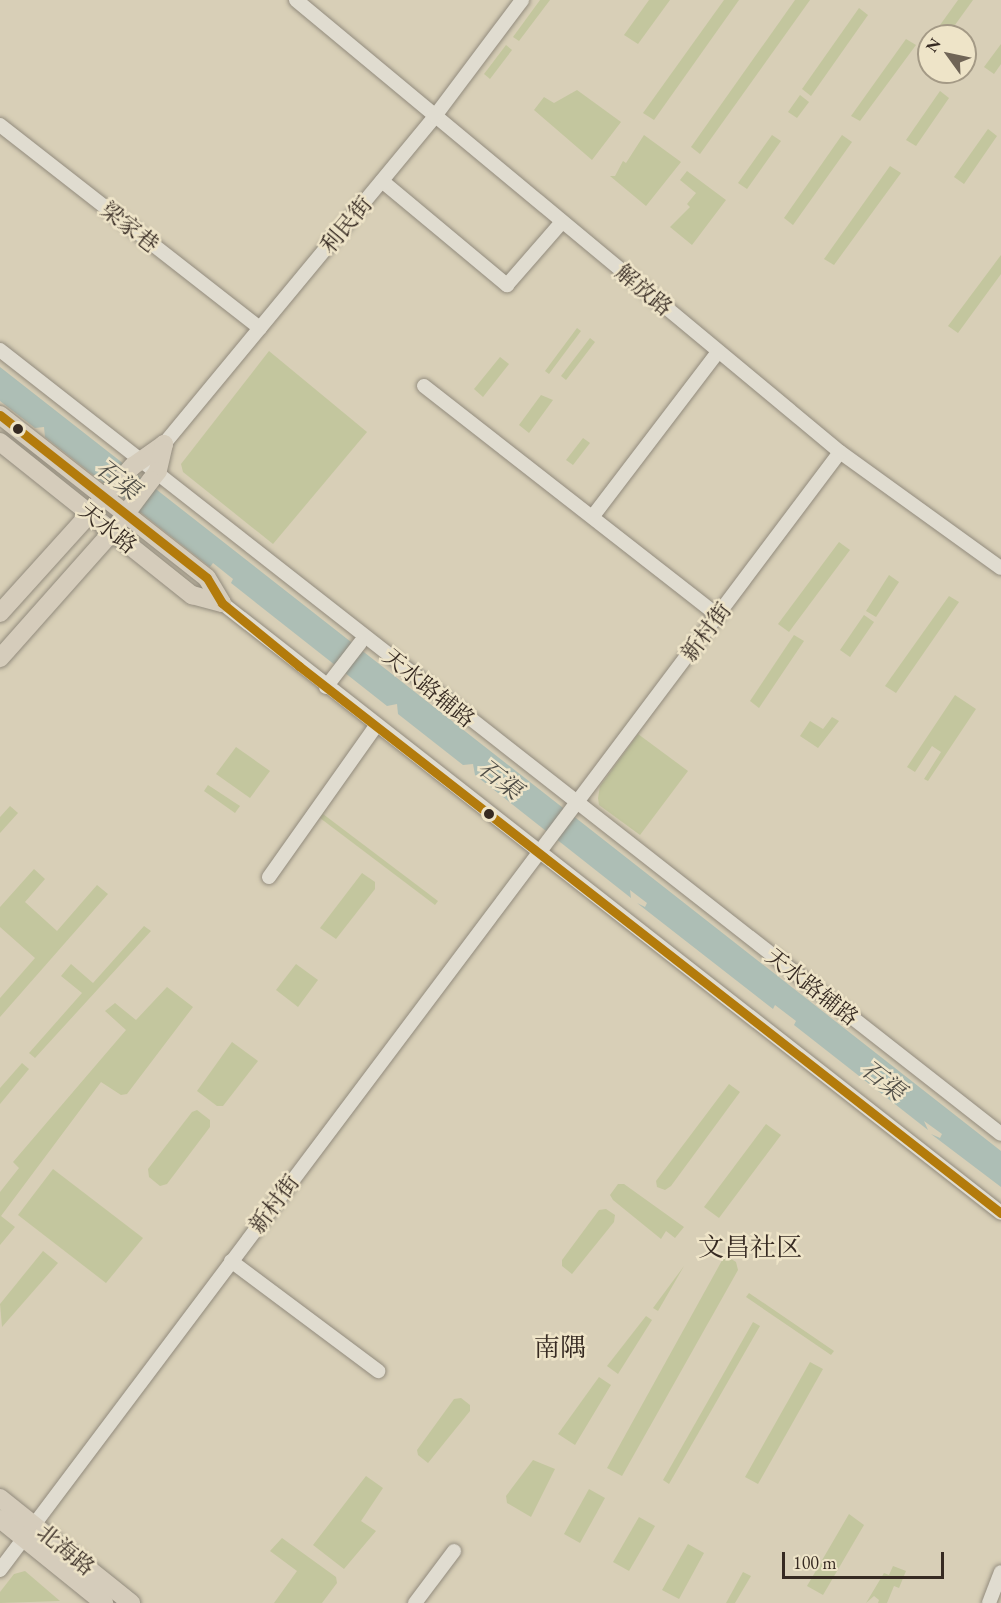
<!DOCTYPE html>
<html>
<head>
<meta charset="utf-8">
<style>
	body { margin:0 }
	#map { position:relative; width:1001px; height:1603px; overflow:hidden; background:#d8cfb7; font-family:"EB Garamond","Noto Serif SC",serif }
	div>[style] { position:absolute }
	.green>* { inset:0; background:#c3c69e }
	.water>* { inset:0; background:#adbeb5 }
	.roads { filter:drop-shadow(0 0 2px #928b7d) drop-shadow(0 0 2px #928b7d) }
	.minor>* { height:14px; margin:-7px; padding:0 7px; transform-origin:7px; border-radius:7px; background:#e0dcd0 }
	.major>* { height:18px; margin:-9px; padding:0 9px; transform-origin:9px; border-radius:9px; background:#d5ccbb }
	.bus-1>* { height:9px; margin:-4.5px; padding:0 4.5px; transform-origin:4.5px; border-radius:4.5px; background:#b37b0c }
	.dots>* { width:16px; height:16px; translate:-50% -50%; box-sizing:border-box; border:3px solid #eee4c8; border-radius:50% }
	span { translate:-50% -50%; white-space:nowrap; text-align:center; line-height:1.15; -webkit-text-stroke:5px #eee4c8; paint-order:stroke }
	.street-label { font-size:22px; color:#362a22 }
	.water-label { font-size:24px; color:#4f4d46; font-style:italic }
	.quarter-label { font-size:26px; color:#362a22 }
	.north { position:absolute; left:917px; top:24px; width:60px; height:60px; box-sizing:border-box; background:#eee4c8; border:2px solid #a49a86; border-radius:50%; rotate:303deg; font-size:16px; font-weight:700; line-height:24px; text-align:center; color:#362a22 }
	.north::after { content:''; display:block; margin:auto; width:21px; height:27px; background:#6f6456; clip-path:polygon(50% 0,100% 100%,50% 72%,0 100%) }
	.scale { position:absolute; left:782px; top:1552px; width:162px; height:27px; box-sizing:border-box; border:3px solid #362a22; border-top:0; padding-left:8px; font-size:18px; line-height:21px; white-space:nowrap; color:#362a22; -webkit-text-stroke:4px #eee4c8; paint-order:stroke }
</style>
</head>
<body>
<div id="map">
	<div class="green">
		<i style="clip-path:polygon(540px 0,550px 0,519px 41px,513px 37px)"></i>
		<i style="clip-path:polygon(649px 0,670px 0,638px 44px,624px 35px)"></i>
		<i style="clip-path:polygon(724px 0,739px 0,654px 120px,643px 113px)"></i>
		<i style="clip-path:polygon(795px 0,810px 0,700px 154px,691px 147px)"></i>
		<i style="clip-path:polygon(958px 0,973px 0,947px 36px,941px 36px,935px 32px)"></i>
		<i style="clip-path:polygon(859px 8px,868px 15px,811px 96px,802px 89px)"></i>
		<i style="clip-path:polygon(906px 39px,916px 45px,860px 121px,851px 116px)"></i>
		<i style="clip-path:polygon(1001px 44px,1001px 64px,994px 74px,984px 67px)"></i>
		<i style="clip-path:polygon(506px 45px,512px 50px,490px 79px,484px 74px)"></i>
		<i style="clip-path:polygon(577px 90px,621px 122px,592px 160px,534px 110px,544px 97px,554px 103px)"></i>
		<i style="clip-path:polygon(940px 91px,949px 98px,916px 146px,906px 140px)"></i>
		<i style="clip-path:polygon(800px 95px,809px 102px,797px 118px,788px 112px)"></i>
		<i style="clip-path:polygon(988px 129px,997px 136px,964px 184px,954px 177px)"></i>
		<i style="clip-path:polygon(644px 135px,681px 162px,646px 206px,610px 176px,615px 176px,623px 161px,626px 163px)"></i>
		<i style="clip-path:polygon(772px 135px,781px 141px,747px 189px,738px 183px)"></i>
		<i style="clip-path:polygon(842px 135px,852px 142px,793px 225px,784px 218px)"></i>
		<i style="clip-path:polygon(890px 166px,901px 173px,834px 265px,824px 259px)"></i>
		<i style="clip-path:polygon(687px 171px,726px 200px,692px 245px,670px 227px,690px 207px,687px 204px,696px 193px,680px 180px)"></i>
		<i style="clip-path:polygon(1001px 255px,1001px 274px,958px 333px,948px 326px)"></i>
		<i style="clip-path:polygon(577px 328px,581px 331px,549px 374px,545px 371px)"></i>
		<i style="clip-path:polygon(590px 338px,595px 342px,566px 380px,561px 376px)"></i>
		<i style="clip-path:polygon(269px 351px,367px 432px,273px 544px,183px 472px,181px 464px)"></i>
		<i style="clip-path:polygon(500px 357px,509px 364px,483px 397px,474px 389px)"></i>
		<i style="clip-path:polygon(541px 395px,553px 400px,529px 433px,519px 425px)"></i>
		<i style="clip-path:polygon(583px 438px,590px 443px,573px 465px,566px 460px)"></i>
		<i style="clip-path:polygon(839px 542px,850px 550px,789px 632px,778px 624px)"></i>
		<i style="clip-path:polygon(889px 575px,899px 582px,876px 617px,866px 611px)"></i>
		<i style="clip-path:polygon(949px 596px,959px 602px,896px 693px,885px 686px)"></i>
		<i style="clip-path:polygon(864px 615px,874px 622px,850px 657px,840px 650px)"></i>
		<i style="clip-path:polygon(794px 635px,804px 641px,759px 708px,750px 701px)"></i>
		<i style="clip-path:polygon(955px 695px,976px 709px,928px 781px,924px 779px,941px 752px,932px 746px,915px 772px,907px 767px)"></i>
		<i style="clip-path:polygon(832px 717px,839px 721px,818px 748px,800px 736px,810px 721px,823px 729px)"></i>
		<i style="clip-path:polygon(638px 734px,688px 771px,640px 835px,599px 805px,598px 798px,600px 786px)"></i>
		<i style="clip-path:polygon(236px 747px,270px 771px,250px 798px,216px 774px)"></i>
		<i style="clip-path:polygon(208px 785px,240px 806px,235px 813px,204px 791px)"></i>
		<i style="clip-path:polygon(10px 806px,18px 813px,0 833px,0 817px)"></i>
		<i style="clip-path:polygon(323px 814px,438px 901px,435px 905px,320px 818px)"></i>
		<i style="clip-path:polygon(34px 869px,45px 879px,25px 902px,57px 931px,97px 885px,108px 894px,0 1017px,0 998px,35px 958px,0 927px,0 907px)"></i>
		<i style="clip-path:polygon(362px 873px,375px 882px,375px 889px,336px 939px,320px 928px)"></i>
		<i style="clip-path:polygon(144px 926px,151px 931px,35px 1058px,29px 1053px,82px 993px,61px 976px,71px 964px,93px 983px)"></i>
		<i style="clip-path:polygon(296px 964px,318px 980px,298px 1007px,276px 990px)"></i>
		<i style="clip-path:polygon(167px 987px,193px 1007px,127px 1094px,121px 1095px,101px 1082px,1px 1216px,15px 1227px,0 1245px,0 1192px,19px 1168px,13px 1162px,126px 1030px,105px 1011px,115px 1003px,136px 1020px)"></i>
		<i style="clip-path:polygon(232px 1042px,258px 1061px,223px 1106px,217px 1106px,197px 1091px)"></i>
		<i style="clip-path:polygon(22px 1063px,29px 1069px,0 1104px,0 1088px)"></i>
		<i style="clip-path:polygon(729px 1084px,740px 1092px,671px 1186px,665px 1190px,657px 1187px,656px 1181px)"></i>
		<i style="clip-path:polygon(197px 1110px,210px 1120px,210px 1127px,167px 1184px,160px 1186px,149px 1177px,148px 1169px,192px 1112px)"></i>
		<i style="clip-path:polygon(766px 1124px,781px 1135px,719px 1218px,704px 1207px)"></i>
		<i style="clip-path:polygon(53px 1169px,143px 1238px,106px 1283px,18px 1215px)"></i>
		<i style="clip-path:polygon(618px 1184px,624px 1184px,684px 1227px,675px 1238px,666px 1231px,661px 1239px,613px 1200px,610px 1195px)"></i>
		<i style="clip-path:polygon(606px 1209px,615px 1215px,614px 1222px,572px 1274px,562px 1266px,562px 1260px,599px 1210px)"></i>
		<i style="clip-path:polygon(43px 1251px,58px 1263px,2px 1327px,0 1304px)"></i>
		<i style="clip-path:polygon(725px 1255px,736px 1262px,738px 1270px,622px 1476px,607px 1468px)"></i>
		<i style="clip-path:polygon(684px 1266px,658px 1311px,653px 1308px)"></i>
		<i style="clip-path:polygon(749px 1293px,834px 1351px,831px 1355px,746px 1297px)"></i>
		<i style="clip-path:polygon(646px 1316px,652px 1320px,618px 1374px,607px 1366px)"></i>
		<i style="clip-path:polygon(753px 1322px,760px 1326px,669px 1484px,663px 1480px)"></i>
		<i style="clip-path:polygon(810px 1362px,823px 1369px,758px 1484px,745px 1477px)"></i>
		<i style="clip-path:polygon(599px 1377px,611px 1385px,575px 1445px,558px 1434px)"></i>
		<i style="clip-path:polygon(461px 1398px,470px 1405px,470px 1411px,428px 1463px,418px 1455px,417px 1450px,454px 1399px)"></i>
		<i style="clip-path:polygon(533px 1460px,555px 1469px,531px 1517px,507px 1503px,506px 1496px)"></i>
		<i style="clip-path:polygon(366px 1476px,383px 1488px,361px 1521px,376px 1531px,344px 1569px,313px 1545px)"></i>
		<i style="clip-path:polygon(589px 1489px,605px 1498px,580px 1543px,564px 1534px)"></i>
		<i style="clip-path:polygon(849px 1514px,864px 1525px,823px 1595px,807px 1586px)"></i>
		<i style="clip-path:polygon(639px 1517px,655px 1526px,629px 1571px,613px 1562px)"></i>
		<i style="clip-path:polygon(282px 1538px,336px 1577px,337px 1583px,322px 1603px,274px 1603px,297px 1571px,270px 1551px)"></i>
		<i style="clip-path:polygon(688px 1544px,704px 1553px,679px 1599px,662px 1590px)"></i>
		<i style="clip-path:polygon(893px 1566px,906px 1571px,899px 1588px,894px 1586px,887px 1603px,878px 1603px,879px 1600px,874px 1596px,866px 1603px,884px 1573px,889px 1575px)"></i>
		<i style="clip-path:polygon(25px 1571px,60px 1601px,0 1603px,0 1592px,14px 1574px)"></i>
		<i style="clip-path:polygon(743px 1572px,751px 1576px,735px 1603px,726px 1603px)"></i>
	</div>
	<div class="water">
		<i style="clip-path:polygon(0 367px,1001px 1151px,1001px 1187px,931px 1134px,940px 1138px,942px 1134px,924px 1121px,928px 1130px,794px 1025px,796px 1021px,775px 1005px,773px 1009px,637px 903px,645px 907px,647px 903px,630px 890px,631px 898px,475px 775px,473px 764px,463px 765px,398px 714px,397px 704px,387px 706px,231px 583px,233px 579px,213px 563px,210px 567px,45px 437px,44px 427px,35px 428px,0 401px)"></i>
	</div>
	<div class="roads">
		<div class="minor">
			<i style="left:296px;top:0;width:707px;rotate:39.72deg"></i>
			<i style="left:840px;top:452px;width:198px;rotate:35.8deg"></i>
			<i style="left:0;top:125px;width:330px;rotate:38deg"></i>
			<i style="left:382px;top:181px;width:163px;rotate:39.8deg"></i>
			<i style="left:507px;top:285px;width:84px;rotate:-48.9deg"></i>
			<i style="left:0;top:350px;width:1271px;rotate:38.07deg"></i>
			<i style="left:424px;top:386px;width:373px;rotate:38deg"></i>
			<i style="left:164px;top:444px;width:425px;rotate:-50.4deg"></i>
			<i style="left:435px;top:116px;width:145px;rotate:-53.1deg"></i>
			<i style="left:593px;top:516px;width:206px;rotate:-52.7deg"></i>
			<i style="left:222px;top:603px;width:989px;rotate:38.06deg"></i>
			<i style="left:326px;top:687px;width:56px;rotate:-52.3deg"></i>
			<i style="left:269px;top:877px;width:185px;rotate:-54.7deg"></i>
			<i style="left:231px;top:1261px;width:184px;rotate:36.8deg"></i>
			<i style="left:0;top:1570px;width:1398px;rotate:-53.08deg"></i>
			<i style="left:415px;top:1603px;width:65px;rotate:-53.1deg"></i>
			<i style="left:989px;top:1603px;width:33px;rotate:-69deg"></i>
		</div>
		<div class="major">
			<i style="left:0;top:415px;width:263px;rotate:38.2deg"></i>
			<i style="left:207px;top:578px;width:29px;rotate:59deg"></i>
			<i style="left:0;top:442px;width:246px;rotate:38.6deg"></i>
			<i style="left:192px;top:595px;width:31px;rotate:15deg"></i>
			<i style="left:0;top:613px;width:198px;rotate:-47.9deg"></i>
			<i style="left:133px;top:466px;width:38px;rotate:-35deg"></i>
			<i style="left:164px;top:444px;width:28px;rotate:103deg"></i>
			<i style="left:158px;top:471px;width:11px;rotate:128deg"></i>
			<i style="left:151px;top:480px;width:65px;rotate:126.9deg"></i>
			<i style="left:112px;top:532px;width:169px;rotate:131.6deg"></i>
			<i style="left:0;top:1498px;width:168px;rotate:38.7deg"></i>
			<i style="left:0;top:1519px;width:134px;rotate:38.9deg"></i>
		</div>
	</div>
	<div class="bus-1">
		<i style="left:0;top:415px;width:263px;rotate:38.2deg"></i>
		<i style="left:207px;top:578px;width:29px;rotate:59deg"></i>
		<i style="left:222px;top:603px;width:99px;rotate:39.3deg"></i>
		<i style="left:299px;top:666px;width:890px;rotate:37.93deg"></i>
	</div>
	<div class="dots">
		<i style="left:18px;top:429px;background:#362a22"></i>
		<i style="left:489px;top:814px;background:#362a22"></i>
	</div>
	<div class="street-label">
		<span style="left:346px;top:225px;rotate:-50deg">利民街</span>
		<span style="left:130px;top:227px;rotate:38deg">梁家巷</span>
		<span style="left:644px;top:290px;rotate:40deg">解放路</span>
		<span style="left:108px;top:528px;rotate:39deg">天水路</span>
		<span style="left:706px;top:632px;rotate:-53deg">新村街</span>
		<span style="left:429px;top:688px;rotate:39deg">天水路辅路</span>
		<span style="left:812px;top:987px;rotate:38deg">天水路辅路</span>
		<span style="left:274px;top:1204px;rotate:-53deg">新村街</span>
		<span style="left:66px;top:1550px;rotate:39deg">北海路</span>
	</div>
	<div class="water-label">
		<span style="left:118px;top:479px;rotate:38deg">石渠</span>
		<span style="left:500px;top:779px;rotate:38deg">石渠</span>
		<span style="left:883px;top:1080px;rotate:38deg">石渠</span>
	</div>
	<div class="quarter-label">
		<span style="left:750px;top:1248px">文昌社区</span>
		<span style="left:560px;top:1348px">南隅</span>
	</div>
	<div class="north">N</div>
	<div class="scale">100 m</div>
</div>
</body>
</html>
